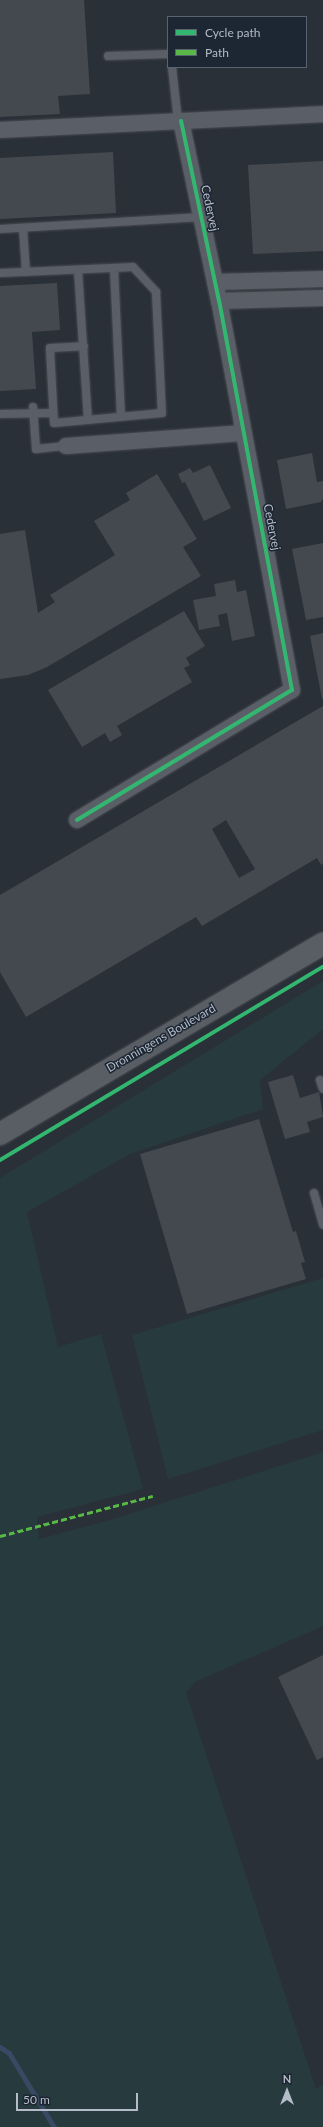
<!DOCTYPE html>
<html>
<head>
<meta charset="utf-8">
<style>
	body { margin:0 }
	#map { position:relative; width:323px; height:2127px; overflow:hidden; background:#2a3038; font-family:Lato,sans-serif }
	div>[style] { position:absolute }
	.green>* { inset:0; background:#273a3e }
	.stream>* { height:5px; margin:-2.5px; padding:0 2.5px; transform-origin:2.5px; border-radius:2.5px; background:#384963 }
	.building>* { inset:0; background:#444950 }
	.roads { filter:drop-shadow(0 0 1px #484c53) drop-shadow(0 0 1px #484c53) }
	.lane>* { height:8px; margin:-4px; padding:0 4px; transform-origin:4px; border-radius:4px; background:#5a5e66 }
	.street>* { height:16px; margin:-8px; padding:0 8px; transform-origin:8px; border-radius:8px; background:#5a5e66 }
	.secondary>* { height:22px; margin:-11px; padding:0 11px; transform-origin:11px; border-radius:11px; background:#595d64 }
	.quiet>* { height:3px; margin-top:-1.5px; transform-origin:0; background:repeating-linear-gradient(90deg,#58b947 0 6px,transparent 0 9px) }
	.cycleway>* { height:4px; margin:-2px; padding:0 2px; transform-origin:2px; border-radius:2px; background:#33b770 }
	span { translate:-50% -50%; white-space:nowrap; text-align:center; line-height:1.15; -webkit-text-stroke:3px #1d2633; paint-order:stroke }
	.street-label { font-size:12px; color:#b4bcc9 }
	.legend { position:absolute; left:167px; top:16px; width:140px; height:52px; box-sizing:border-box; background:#1d2633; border:1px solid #59626f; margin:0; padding:5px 7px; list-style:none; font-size:12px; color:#b4bcc9 }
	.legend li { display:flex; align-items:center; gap:8px; height:20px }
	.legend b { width:20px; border:1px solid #59626f }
	.north { position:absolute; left:267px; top:2071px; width:40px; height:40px; -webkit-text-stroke:3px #1d2633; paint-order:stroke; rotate:0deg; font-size:11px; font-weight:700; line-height:16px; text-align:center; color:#b4bcc9 }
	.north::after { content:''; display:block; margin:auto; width:14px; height:18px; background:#b4bcc9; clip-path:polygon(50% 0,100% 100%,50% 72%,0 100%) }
	.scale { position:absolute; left:16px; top:2093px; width:122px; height:18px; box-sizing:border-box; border:2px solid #b4bcc9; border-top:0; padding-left:5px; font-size:12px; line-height:14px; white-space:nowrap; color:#b4bcc9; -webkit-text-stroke:3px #1d2633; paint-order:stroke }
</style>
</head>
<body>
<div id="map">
	<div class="green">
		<i style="clip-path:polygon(323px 981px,323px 1029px,260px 1080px,263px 1109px,130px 1154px,27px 1212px,58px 1347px,101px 1334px,143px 1489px,37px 1517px,39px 1539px,110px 1520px,323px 1452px,323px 1626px,195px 1682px,186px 1693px,316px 2089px,323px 2084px,323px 2127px,0 2127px,0 1178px)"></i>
		<i style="clip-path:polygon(323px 1278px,323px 1430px,168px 1479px,132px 1335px)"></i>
	</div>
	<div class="stream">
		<i style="left:0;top:2047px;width:11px;rotate:34deg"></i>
		<i style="left:9px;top:2053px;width:87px;rotate:58.7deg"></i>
	</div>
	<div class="building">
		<i style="clip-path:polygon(0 0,84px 0,90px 94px,58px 96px,60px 114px,0 117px)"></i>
		<i style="clip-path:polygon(113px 152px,116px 213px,0 219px,0 158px)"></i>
		<i style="clip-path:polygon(323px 161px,323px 251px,253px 254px,248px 165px)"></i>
		<i style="clip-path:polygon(57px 283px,60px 330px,32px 332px,36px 389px,0 391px,0 286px)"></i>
		<i style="clip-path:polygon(312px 453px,317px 482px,323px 481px,323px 499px,321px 502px,286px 509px,277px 460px)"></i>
		<i style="clip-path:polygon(210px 465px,231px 508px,204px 521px,185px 482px,182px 483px,178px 474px,190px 468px,193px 473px)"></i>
		<i style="clip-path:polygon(157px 474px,197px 539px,183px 547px,201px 576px,47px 667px,28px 675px,0 679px,0 534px,25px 530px,38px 613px,55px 602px,50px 595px,115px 555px,94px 521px,130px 500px,126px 493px)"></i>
		<i style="clip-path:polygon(323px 543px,323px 617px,306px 620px,292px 549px)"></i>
		<i style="clip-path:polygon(235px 580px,237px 592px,246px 590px,255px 636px,232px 641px,227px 613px,218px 615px,220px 626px,199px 630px,193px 600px,216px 596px,214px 584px)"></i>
		<i style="clip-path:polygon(184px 611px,205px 646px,186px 658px,190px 665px,184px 668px,192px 682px,117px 726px,122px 735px,110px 742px,105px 733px,82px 747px,48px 690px)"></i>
		<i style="clip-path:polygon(323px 633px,323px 699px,322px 699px,310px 636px)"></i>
		<i style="clip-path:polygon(evenodd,323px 706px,323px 863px,321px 865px,317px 858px,202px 926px,196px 917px,26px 1017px,0 972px,0 895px,323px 706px,226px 820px,255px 869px,239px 878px,212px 829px,226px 820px)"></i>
		<i style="clip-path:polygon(293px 1075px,300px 1098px,319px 1092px,323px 1117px,307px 1122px,310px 1132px,285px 1139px,268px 1082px)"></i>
		<i style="clip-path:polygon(259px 1119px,293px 1232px,296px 1231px,305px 1262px,301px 1263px,306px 1279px,187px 1314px,140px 1154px)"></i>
		<i style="clip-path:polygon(323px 1655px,323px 1757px,317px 1760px,278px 1677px)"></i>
	</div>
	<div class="roads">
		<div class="lane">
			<i style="left:108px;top:56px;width:60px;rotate:-1.9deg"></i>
			<i style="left:172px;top:67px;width:54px;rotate:83.7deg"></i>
			<i style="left:23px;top:228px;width:44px;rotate:86.1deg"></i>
			<i style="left:0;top:229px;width:202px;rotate:-3.4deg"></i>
			<i style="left:114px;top:268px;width:149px;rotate:87.3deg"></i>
			<i style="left:78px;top:270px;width:150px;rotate:86.2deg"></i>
			<i style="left:0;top:273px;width:133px;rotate:-2.6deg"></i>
			<i style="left:133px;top:267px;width:34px;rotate:47deg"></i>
			<i style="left:156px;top:292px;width:121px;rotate:87.2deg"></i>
			<i style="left:162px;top:413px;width:108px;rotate:174.7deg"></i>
			<i style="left:54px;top:423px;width:75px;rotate:-93.1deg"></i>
			<i style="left:50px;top:348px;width:34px;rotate:-3deg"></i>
			<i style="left:33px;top:407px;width:42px;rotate:85.9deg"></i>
			<i style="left:36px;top:449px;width:30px;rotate:-6deg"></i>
			<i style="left:0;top:414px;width:53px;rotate:-1.1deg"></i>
			<i style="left:320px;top:1080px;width:9px;rotate:72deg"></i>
			<i style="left:314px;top:1193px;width:33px;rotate:74deg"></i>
		</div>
		<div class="street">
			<i style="left:0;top:130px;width:323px;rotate:-2.8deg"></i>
			<i style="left:215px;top:282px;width:108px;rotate:-1.6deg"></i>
			<i style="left:219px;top:301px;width:104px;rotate:-1.7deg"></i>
			<i style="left:66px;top:446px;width:178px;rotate:-4.2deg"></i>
			<i style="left:77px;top:820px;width:251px;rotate:-31.2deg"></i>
			<i style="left:292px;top:690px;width:396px;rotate:-100.6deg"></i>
			<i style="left:219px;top:301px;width:184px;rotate:-101.9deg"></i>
		</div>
		<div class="secondary">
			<i style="left:0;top:1134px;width:375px;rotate:-30.5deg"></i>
		</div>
	</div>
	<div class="quiet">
		<i style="left:0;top:1536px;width:158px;rotate:-14.7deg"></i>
	</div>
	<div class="cycleway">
		<i style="left:77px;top:820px;width:251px;rotate:-31.2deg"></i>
		<i style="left:292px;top:690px;width:396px;rotate:-100.6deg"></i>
		<i style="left:219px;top:301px;width:184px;rotate:-101.9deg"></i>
		<i style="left:0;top:1160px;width:376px;rotate:-30.9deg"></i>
	</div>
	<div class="street-label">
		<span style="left:210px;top:208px;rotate:78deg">Cedervej</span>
		<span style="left:272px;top:527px;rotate:79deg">Cedervej</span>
		<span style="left:161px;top:1038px;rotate:-30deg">Dronningens Boulevard</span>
	</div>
	<ul class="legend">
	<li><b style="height:5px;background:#33b770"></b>Cycle path</li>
	<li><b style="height:5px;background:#58b947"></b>Path</li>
	</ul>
	<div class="north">N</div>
	<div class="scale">50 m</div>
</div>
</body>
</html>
